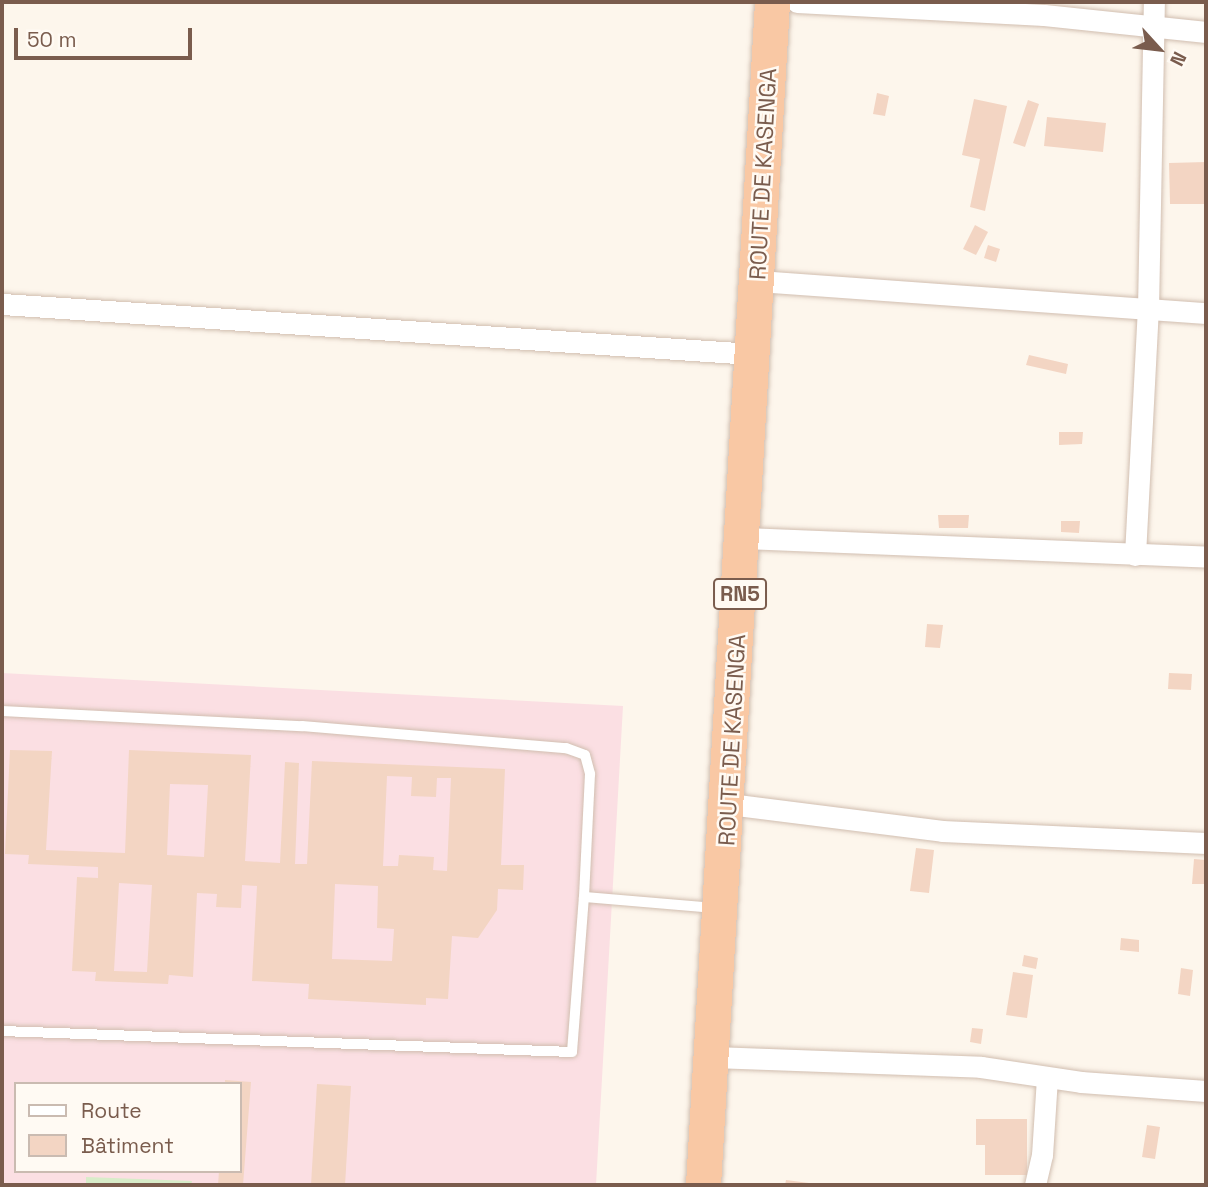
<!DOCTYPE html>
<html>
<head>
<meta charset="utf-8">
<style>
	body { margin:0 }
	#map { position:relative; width:1208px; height:1187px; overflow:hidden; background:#fdf6ec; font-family:"Space Grotesk",sans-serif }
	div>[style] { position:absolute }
	.medical>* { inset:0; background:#fbdfe3 }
	.green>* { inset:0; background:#d8ecc9 }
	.building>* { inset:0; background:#f3d5c3 }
	.roads { filter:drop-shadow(0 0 2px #d1beb0) drop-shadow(0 0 2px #d1beb0) }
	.service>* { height:10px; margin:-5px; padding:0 5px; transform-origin:5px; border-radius:5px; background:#fff }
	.minor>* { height:21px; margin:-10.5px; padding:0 10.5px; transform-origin:10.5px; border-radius:10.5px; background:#fff }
	.trunk>* { height:35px; margin:-17.5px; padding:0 17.5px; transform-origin:17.5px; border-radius:17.5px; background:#f9c8a4 }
	span { translate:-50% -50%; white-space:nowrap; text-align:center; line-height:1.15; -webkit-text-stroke:5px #fffaf3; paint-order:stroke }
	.shield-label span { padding:2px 5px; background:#fffaf3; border:2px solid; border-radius:5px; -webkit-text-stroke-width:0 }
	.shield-label { font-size:21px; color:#7a5c4d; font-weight:700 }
	.street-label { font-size:23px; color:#7a5c4d }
	.frame { position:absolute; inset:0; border:4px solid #7a5c4d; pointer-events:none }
	.legend { position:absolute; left:14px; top:1082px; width:228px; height:91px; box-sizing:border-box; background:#fffaf3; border:2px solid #cabbb1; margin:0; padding:9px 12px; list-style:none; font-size:21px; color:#7a5c4d }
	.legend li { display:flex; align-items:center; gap:14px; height:35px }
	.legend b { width:35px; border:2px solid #cabbb1 }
	.north { position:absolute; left:1124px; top:14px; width:70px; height:70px; -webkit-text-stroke:5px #fffaf3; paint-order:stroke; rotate:117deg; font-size:19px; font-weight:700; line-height:28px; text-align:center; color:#7a5c4d }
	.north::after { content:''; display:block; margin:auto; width:24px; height:32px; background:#7a5c4d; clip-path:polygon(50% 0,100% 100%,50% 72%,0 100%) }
	.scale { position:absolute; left:14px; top:28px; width:178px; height:32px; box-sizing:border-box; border:4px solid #7a5c4d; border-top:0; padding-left:9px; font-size:21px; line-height:24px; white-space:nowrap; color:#7a5c4d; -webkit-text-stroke:5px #fffaf3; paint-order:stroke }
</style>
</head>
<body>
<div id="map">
	<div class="medical">
		<i style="clip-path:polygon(evenodd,2px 673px,623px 706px,596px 1185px,2px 1185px,2px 673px,16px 1084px,240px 1084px,240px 1171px,16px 1171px,16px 1084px)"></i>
	</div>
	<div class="green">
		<i style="clip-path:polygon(86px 1177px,192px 1181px,191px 1185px,86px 1185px)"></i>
	</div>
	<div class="building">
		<i style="clip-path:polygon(877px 93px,889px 96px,885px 116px,873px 114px)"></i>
		<i style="clip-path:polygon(974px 99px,1007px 106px,985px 211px,970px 207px,980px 159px,962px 155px)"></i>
		<i style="clip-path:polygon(1028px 100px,1039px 104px,1025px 147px,1013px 143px)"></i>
		<i style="clip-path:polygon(1047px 117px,1106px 123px,1103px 152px,1044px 146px)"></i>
		<i style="clip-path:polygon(1206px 162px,1206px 204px,1170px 204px,1169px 163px)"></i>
		<i style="clip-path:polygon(975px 225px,988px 232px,976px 255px,963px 249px)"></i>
		<i style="clip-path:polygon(988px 245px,1000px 249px,996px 262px,984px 258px)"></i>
		<i style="clip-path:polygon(1029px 355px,1068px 364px,1066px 374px,1026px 365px)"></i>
		<i style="clip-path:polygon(1059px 432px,1083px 432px,1082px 444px,1059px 445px)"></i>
		<i style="clip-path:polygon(938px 515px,969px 515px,968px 528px,939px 528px)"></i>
		<i style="clip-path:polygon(1061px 521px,1080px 521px,1079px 533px,1061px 532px)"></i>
		<i style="clip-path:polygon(927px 624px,943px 625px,940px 648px,925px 647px)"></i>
		<i style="clip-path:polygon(1169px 673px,1192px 674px,1191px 690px,1168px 689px)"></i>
		<i style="clip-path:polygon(evenodd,10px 750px,52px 751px,46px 850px,125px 853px,129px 750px,251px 755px,245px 861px,280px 863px,285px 762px,299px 763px,295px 864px,307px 864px,312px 761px,505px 769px,501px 865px,524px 865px,523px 890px,498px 889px,497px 910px,478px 938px,452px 936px,448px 999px,426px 998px,426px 1005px,308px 999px,309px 984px,252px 981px,257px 886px,242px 885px,241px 908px,216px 907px,217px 894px,197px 893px,193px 977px,169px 975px,168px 984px,95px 981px,96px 972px,72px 971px,77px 877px,98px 878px,98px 867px,28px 864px,29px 855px,5px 854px,10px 750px,387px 776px,412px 777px,411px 796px,436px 797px,437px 778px,451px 778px,447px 871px,433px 870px,434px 857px,399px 855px,398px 866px,383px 866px,387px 776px,10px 750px,170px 784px,208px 785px,204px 857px,167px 855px,170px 784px,10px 750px,119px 883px,152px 885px,147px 972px,114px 971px,119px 883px,10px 750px,335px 884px,378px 886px,377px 928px,394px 929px,392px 961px,332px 959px,335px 884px)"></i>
		<i style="clip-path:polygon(916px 848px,934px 850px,929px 893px,910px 891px)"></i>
		<i style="clip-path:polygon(1194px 859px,1206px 860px,1206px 884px,1192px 884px)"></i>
		<i style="clip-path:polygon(1121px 938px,1139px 940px,1139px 952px,1120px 950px)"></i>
		<i style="clip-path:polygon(1024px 955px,1038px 958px,1036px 969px,1022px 966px)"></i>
		<i style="clip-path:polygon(1181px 968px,1193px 970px,1190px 996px,1178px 994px)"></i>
		<i style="clip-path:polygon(1013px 972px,1033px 975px,1027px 1018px,1006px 1015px)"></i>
		<i style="clip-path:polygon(972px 1028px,983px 1029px,981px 1044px,970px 1042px)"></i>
		<i style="clip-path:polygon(225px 1080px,251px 1082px,243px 1185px,218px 1185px,219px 1171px,240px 1171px,240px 1084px,225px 1084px)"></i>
		<i style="clip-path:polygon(317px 1084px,351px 1086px,345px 1185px,311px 1185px)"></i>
		<i style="clip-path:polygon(976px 1119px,1027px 1119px,1027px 1175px,985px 1175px,985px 1145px,976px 1145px)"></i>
		<i style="clip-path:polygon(1147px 1125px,1160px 1127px,1155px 1159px,1142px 1157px)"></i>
		<i style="clip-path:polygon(786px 1180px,809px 1183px,808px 1185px,785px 1185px)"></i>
	</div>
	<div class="roads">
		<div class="service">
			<i style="left:2px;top:711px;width:300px;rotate:2.9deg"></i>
			<i style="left:302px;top:726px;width:265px;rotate:4.8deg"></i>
			<i style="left:566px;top:748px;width:20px;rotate:20deg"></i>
			<i style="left:585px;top:755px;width:20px;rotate:75deg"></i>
			<i style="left:590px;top:774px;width:123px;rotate:92.8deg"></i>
			<i style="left:584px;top:897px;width:132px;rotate:4.8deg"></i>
			<i style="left:2px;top:1031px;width:570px;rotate:2.11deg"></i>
			<i style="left:572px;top:1052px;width:155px;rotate:-85.6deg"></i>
		</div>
		<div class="minor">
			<i style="left:797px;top:2px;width:247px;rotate:3deg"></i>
			<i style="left:1044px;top:15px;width:163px;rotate:6deg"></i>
			<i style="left:758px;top:281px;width:449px;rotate:4.1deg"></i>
			<i style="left:2px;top:304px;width:752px;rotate:3.81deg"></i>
			<i style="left:742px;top:538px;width:464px;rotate:2.3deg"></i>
			<i style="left:1135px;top:555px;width:246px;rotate:-87deg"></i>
			<i style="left:1148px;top:309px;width:307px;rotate:-88.9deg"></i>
			<i style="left:729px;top:804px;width:215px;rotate:7.2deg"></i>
			<i style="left:942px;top:831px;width:264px;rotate:2.6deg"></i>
			<i style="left:713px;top:1057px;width:268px;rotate:2.1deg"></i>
			<i style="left:981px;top:1067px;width:101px;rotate:8.5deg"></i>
			<i style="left:1081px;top:1082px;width:125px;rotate:4.1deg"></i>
			<i style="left:1035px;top:1185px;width:31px;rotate:-77deg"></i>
			<i style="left:1042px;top:1155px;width:77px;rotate:-86.3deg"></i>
		</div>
		<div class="trunk">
			<i style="left:703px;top:1185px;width:1185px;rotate:-86.66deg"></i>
		</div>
	</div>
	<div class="shield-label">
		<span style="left:740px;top:594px">RN5</span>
	</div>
	<div class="street-label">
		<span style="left:763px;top:174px;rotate:-87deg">ROUTE DE KASENGA</span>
		<span style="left:732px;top:740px;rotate:-87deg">ROUTE DE KASENGA</span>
	</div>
	<div class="frame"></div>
	<ul class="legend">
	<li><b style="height:9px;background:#fff"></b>Route</li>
	<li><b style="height:19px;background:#f3d5c3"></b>Bâtiment</li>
	</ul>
	<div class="north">N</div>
	<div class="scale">50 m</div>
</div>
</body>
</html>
